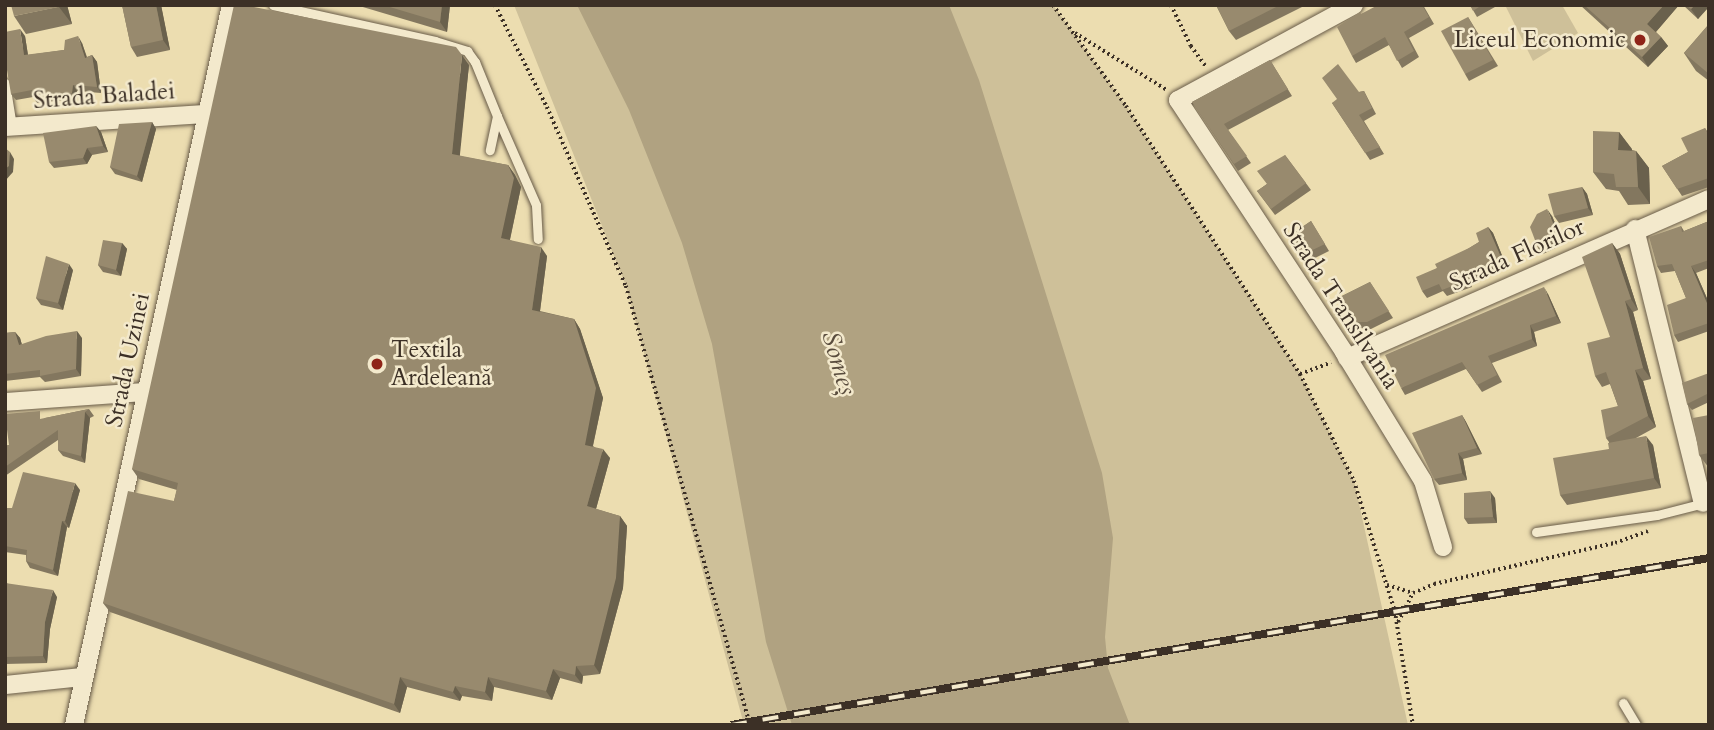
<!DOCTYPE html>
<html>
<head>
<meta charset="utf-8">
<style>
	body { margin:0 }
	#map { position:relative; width:1714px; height:730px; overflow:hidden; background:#ecddb0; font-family:Cardo,serif }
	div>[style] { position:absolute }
	.green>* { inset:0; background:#cec099 }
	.water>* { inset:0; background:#b0a281 }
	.path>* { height:3.5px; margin-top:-1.75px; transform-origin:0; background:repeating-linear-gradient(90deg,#3c3026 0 2px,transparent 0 5.5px) }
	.roads { filter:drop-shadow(0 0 2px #685b48) drop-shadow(0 0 2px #685b48) }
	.lane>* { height:9px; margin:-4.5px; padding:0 4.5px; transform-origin:4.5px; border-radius:4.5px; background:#f3e9cc }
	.street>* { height:18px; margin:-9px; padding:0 9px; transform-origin:9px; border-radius:9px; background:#f3e9cc }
	.rail>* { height:8px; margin-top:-4px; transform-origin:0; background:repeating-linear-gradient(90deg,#f3e9cc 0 16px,#3c3026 0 32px); box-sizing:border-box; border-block:2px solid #3c3026 }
	.wall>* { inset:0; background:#83775f }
	.shaded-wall>* { inset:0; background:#6a614d }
	.building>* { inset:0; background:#988a6e }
	.dots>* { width:19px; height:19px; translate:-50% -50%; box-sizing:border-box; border:4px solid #f3e9cc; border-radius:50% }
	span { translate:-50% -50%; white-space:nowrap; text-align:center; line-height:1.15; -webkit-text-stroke:5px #f3e9cc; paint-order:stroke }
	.poi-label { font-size:24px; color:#3c3026 }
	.right { translate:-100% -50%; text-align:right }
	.left { translate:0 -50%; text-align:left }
	.street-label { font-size:24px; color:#3c3026 }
	.water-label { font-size:26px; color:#594c3d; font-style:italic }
	.frame { position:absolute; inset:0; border:7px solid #3c3026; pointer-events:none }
</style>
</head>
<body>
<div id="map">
	<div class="green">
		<i style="clip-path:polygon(514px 5px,1053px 5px,1126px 106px,1300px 374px,1354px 481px,1408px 725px,744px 725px,626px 286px)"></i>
		<i style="clip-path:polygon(1505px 5px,1562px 5px,1578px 33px,1533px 61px)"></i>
	</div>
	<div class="water">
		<i style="clip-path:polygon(577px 5px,949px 5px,979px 80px,1102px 473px,1113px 538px,1105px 637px,1108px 668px,1130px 725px,792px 725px,766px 642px,712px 344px,682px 243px,629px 110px)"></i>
	</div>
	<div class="path">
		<i style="left:495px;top:5px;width:114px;rotate:63deg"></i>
		<i style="left:547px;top:107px;width:196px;rotate:66.2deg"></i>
		<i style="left:626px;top:286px;width:456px;rotate:74.2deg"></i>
		<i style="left:1053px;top:5px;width:125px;rotate:54.1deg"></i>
		<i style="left:1126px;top:106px;width:320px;rotate:57deg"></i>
		<i style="left:1300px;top:374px;width:120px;rotate:63.2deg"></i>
		<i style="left:1354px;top:481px;width:136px;rotate:72.5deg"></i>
		<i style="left:1395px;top:611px;width:115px;rotate:81deg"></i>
		<i style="left:1171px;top:5px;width:46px;rotate:64deg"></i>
		<i style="left:1191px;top:46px;width:26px;rotate:54deg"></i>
		<i style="left:1075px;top:33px;width:108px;rotate:31.8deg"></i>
		<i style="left:1300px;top:374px;width:33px;rotate:-20deg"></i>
		<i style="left:1387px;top:585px;width:27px;rotate:17deg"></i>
		<i style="left:1413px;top:593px;width:23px;rotate:-23deg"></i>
		<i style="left:1434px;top:584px;width:186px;rotate:-12.8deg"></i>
		<i style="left:1615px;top:543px;width:35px;rotate:-20deg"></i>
		<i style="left:1398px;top:622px;width:33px;rotate:-63deg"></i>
	</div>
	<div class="roads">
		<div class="lane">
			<i style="left:273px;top:5px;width:166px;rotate:12.5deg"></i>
			<i style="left:435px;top:41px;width:34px;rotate:17deg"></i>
			<i style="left:467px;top:51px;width:14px;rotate:54deg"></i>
			<i style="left:475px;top:62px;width:58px;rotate:67.8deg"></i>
			<i style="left:497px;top:116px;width:35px;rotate:102deg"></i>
			<i style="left:5px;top:83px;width:44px;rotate:80.8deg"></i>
			<i style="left:497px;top:116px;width:97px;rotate:66.3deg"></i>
			<i style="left:536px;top:205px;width:34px;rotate:87deg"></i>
			<i style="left:1536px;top:532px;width:122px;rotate:-8deg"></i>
			<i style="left:1657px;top:515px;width:49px;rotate:-14.3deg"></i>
			<i style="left:1623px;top:703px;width:26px;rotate:59deg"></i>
		</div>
		<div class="street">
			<i style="left:1354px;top:5px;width:200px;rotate:151.6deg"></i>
			<i style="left:1178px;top:100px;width:302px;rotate:56.6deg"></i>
			<i style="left:1344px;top:352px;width:151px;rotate:58.5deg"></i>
			<i style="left:1423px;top:481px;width:69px;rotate:73.1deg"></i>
			<i style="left:5px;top:127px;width:200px;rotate:-3.7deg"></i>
			<i style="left:1635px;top:229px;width:282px;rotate:76.1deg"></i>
			<i style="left:1347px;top:358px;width:395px;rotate:-23.7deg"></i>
			<i style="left:5px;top:402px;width:141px;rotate:-4.1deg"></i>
			<i style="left:5px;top:685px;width:78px;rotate:-5.9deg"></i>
			<i style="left:74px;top:725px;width:737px;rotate:-77.7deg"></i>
		</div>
	</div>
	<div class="rail">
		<i style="left:731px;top:725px;width:992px;rotate:-9.69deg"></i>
	</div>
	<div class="wall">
		<i style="clip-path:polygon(67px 5px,72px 24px,26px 34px,14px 16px)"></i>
		<i style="clip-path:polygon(122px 5px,161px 5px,170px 50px,137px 57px,131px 47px)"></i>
		<i style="clip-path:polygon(356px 5px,450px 5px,447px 32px)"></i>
		<i style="clip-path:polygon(1216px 5px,1306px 5px,1236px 40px,1229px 31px)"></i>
		<i style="clip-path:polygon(1423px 5px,1434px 24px,1409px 38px,1419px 57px,1402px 68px,1389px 45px,1356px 63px,1352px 56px,1361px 14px)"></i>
		<i style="clip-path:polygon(1470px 5px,1494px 5px,1495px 7px,1477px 17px)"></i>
		<i style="clip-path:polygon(1580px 5px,1679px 5px,1656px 32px,1661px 37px,1668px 46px,1648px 67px)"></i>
		<i style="clip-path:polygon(1683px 5px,1709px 5px,1698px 19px)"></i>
		<i style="clip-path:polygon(1468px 17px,1498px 66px,1469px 81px,1465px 74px)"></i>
		<i style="clip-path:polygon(1709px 24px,1709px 81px,1696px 71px,1684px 53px)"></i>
		<i style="clip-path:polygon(25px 36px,28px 55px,64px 50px,82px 43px,87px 57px,92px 55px,97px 62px,101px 93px,77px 91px,76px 99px,37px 103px,33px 97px,16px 100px,11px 94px)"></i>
		<i style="clip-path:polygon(1270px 60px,1292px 96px,1228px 130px,1251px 163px,1238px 171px,1192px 102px)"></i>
		<i style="clip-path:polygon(469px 65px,459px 156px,508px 165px,515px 175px,521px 187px,510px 240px,547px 256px,540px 311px,574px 319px,580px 329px,603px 398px,593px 446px,610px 458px,596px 509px,620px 516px,627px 526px,623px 588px,600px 674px,583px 676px,582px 684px,560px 678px,552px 700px,494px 687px,492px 701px,462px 696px,460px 701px,407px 687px,400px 713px,110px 612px,103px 603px,174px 501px,177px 490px,139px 479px,132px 469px)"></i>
		<i style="clip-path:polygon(1364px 91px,1376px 114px,1364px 121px,1384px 154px,1370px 160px,1332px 103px,1359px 92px)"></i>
		<i style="clip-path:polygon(152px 122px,156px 129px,142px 182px,115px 174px,110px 167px)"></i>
		<i style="clip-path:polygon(96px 126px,101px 132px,108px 152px,92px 155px,87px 164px,54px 168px,49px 162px)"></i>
		<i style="clip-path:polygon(1705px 128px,1709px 134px,1709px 187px,1682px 196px,1662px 166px,1688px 152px)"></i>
		<i style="clip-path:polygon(1619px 132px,1632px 150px,1636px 151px,1649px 168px,1650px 204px,1628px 205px,1619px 191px,1606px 189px,1593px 172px)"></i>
		<i style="clip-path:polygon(1285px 155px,1311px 190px,1275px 215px,1257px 191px,1267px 184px)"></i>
		<i style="clip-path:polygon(1582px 187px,1587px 194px,1593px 215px,1559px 223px,1554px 216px)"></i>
		<i style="clip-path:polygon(1552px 216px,1564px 244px,1543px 254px,1538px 248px)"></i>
		<i style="clip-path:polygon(1311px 221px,1329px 251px,1307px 262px,1289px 236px)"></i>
		<i style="clip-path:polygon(1709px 221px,1709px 268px,1696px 273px,1709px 303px,1709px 331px,1678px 342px,1674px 335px,1686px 298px,1675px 271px,1661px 273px,1657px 266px,1681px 226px,1684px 231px)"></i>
		<i style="clip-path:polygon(1488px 227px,1493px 233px,1507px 268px,1470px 282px,1472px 287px,1447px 296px,1443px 291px,1427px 298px,1422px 291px,1437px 268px,1479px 242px)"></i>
		<i style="clip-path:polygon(122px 243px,127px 249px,121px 276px,103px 272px,98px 265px)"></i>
		<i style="clip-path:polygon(1612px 243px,1620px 254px,1638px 310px,1633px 312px,1651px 379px,1643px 381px,1656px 427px,1636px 438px,1653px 445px,1661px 488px,1567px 505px,1560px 495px,1609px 449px,1609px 442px,1606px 438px,1618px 406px,1610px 384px,1602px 387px,1595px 376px,1610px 337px)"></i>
		<i style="clip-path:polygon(73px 270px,63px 310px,41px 305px,36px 298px)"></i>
		<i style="clip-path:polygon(1370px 282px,1393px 318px,1371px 329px,1359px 328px,1338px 298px)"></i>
		<i style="clip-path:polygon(1548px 294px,1561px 323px,1534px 332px,1537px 346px,1492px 363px,1502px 382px,1482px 392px,1466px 369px,1405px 395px,1401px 388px)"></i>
		<i style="clip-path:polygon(15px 332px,20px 338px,22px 345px,82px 338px,81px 376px,45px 382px,40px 377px,5px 381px,5px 333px)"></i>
		<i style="clip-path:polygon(1709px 373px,1709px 402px,1692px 410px,1687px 404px)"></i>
		<i style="clip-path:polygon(89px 409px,94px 416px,90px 418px,85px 463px,63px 456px,58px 450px,58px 440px,5px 476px,5px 446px,9px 445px,45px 418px)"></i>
		<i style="clip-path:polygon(1462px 415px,1466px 422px,1482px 454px,1463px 459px,1467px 480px,1439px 485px,1434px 479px)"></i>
		<i style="clip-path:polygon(1709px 415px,1709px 468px,1699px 455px)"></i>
		<i style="clip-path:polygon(80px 490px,69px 528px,67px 527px,58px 576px,30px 568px,26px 561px,26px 555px,5px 552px,5px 508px,12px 508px)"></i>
		<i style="clip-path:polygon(1495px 498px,1497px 523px,1468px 524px,1464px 518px)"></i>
		<i style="clip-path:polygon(5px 583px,57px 597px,50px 629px,47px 663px,5px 664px)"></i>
	</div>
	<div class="shaded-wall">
		<i style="clip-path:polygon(59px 5px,67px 5px,72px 24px,59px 7px)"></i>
		<i style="clip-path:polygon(156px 5px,161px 5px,170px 50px,163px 40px)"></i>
		<i style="clip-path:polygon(442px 5px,450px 5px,447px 32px,440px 22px)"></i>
		<i style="clip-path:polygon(1664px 5px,1679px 5px,1654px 34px,1647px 24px)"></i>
		<i style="clip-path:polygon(1695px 5px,1709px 5px,1709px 7px,1698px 19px,1691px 9px)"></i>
		<i style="clip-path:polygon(20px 29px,25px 36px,29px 62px,24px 55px)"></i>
		<i style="clip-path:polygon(78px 36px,82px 43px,89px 65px,85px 58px)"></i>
		<i style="clip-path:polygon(1661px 37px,1668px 46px,1648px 67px,1642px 57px)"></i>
		<i style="clip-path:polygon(92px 55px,97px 62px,101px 93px,97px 87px)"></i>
		<i style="clip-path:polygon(462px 55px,469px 65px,459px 164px,452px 154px)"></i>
		<i style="clip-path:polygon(73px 85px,77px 91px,76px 99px,72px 93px)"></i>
		<i style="clip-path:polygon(152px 122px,156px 129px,142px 182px,137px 176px)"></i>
		<i style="clip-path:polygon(96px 126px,101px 132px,108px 152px,103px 146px)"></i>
		<i style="clip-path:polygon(1619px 132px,1632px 149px,1630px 167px,1618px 150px)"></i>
		<i style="clip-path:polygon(87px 148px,92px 155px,87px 164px,83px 158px)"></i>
		<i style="clip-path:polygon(1636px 151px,1649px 168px,1650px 204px,1638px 187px)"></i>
		<i style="clip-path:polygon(10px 152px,14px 159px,13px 172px,5px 181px,5px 169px)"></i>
		<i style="clip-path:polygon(508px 165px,515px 175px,521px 187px,508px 248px,501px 238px)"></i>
		<i style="clip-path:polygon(1582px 187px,1587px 194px,1593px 215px,1588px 208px)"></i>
		<i style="clip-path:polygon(1547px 209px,1552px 216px,1564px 244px,1559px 237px)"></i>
		<i style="clip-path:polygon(1488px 227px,1493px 233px,1507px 268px,1503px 262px)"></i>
		<i style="clip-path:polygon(122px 243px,127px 249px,121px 276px,116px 270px)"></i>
		<i style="clip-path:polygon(1612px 243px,1620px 254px,1638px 310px,1631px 299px)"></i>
		<i style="clip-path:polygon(541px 247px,547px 256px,539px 319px,532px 310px)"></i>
		<i style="clip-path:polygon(69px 264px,73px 270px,63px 310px,58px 303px)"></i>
		<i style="clip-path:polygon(1691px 266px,1696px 273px,1709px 303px,1709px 308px)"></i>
		<i style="clip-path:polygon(1544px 287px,1548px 294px,1561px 323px,1556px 316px)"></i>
		<i style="clip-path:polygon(1625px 301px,1633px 312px,1651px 379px,1643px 368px)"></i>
		<i style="clip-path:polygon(574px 319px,580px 329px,603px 398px,591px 454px,585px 445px)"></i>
		<i style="clip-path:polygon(1530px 325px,1534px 332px,1537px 346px,1532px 339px)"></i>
		<i style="clip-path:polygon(77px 331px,82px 338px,81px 376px,76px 369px)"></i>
		<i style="clip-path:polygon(15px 332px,20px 338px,24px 352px,19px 345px)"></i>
		<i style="clip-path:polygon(1635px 370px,1643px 381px,1656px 427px,1648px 416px)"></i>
		<i style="clip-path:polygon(85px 412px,90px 418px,85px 463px,81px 456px)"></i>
		<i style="clip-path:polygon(1462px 415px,1466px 422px,1482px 454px,1477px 448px)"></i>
		<i style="clip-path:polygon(1646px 436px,1653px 445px,1661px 488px,1654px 478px)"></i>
		<i style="clip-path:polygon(603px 449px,610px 458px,594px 516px,587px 506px)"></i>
		<i style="clip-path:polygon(1458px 453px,1463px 459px,1467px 480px,1462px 473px)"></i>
		<i style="clip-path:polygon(75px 483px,80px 490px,69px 528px,65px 521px)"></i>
		<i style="clip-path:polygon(1490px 491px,1495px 498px,1497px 523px,1493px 517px)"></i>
		<i style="clip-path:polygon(620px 516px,627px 526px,623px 588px,600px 674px,594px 665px)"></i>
		<i style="clip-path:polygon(62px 521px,67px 527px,58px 576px,53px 570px)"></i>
		<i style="clip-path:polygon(53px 590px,57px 597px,50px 629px,47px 663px,43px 656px,45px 622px)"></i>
		<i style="clip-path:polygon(576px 666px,583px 676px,582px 684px,575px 675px)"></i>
		<i style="clip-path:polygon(553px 669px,560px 678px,552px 700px,546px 691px)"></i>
		<i style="clip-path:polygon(400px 677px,407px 687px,400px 713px,394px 704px)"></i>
		<i style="clip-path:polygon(488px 677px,494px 687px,492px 701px,485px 692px)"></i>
		<i style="clip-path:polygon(455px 686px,462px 696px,460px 701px,453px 692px)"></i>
	</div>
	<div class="building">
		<i style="clip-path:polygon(11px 5px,59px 5px,59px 7px,14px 16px)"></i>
		<i style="clip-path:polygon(122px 5px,156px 5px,163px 40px,131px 47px)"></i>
		<i style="clip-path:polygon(234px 5px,244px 5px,456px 47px,462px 55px,452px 154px,508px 165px,514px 178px,501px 238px,541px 247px,532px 310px,574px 319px,596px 388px,585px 445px,603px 449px,587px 506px,620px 516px,616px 578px,594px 665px,576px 666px,575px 675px,553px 669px,546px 691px,488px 677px,485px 692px,455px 686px,453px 692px,400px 677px,394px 704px,103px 603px,128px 491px,174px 501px,178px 483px,132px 469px)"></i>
		<i style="clip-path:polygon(383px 5px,442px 5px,440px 22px)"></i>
		<i style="clip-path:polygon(1216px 5px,1280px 5px,1229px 31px)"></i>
		<i style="clip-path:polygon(1378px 5px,1422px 5px,1429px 17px,1404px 32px,1414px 51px,1397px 61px,1385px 37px,1352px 56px,1337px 27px,1360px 12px,1361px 14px)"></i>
		<i style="clip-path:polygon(1470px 5px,1482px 5px,1473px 11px)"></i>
		<i style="clip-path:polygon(1584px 5px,1664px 5px,1647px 24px,1661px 37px,1642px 57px)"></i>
		<i style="clip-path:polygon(1686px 5px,1695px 5px,1691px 9px)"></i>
		<i style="clip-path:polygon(1468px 17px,1493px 60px,1465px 74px,1441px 31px)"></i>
		<i style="clip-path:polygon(1709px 24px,1709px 74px,1684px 53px)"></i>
		<i style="clip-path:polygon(20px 29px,24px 55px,64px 50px,65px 40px,78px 36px,85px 58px,92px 55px,97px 87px,73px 85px,72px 93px,33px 96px,32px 90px,11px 94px,5px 58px,5px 32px)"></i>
		<i style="clip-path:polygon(1270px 60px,1288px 89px,1224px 124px,1247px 156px,1234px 164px,1192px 102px)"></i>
		<i style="clip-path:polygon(1338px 64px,1359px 92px,1364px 91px,1372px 108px,1359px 115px,1380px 147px,1365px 153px,1332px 103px,1337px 99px,1322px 78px)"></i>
		<i style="clip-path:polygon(152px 122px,137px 176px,110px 167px,119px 124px)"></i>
		<i style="clip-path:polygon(96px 126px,103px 146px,87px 148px,83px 158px,49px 162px,43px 133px)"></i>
		<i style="clip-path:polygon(1705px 128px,1709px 136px,1709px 178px,1677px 189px,1662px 166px,1688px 152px,1681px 138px)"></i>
		<i style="clip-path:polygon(1593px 131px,1619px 132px,1618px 150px,1636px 151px,1638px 187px,1616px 187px,1614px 174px,1593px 172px)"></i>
		<i style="clip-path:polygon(5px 148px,10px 152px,9px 166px,5px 169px)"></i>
		<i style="clip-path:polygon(1285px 155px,1306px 183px,1271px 209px,1257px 191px,1267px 184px,1257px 171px)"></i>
		<i style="clip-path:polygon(1582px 187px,1588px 208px,1554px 216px,1548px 194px)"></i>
		<i style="clip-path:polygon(1547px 209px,1559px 237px,1538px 248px,1530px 227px,1537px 214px)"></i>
		<i style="clip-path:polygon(1311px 221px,1325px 244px,1302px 255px,1289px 236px)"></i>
		<i style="clip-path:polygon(1709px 221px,1709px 260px,1691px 266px,1709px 308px,1709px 323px,1674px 335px,1667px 305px,1686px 298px,1672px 264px,1657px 266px,1649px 237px,1681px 226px,1682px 232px)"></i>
		<i style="clip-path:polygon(1488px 227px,1503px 262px,1466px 276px,1468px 280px,1442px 290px,1439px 284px,1422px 291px,1416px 277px,1437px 268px,1435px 264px,1469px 248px,1479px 242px,1476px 233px)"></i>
		<i style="clip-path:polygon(103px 240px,122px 243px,116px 270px,98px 265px)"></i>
		<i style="clip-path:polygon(1612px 243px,1631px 299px,1625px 301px,1643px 368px,1635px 370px,1648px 416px,1606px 438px,1601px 410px,1618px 406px,1606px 372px,1595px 376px,1587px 343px,1610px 337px,1582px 257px)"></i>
		<i style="clip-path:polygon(46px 256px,69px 264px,58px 303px,36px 298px)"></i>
		<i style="clip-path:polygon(1370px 282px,1389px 311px,1367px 322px,1355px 322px,1338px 298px)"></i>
		<i style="clip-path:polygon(1544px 287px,1556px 316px,1530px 325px,1532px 339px,1488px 356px,1497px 375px,1477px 385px,1462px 362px,1401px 388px,1385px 355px)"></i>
		<i style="clip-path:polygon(77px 331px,76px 369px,40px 376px,40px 370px,5px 374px,5px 333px,15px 332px,19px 345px,46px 336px)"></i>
		<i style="clip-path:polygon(1709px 373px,1709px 393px,1687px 404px,1682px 383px)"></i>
		<i style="clip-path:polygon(89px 409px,85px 412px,81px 456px,58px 450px,58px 430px,5px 467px,5px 446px,9px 445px,5px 414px,40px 411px,40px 419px)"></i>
		<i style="clip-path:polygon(1462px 415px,1477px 448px,1458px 453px,1462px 473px,1434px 479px,1412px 433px)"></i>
		<i style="clip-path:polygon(1709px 415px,1709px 453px,1699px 455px,1693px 418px)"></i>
		<i style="clip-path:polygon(1646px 436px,1654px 478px,1560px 495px,1553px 458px,1609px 449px,1608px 443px)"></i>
		<i style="clip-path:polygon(23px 472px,75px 483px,65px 521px,62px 521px,53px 570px,26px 561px,27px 550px,5px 546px,5px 508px,12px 508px)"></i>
		<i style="clip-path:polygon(1490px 491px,1493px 517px,1464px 518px,1464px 493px)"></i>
		<i style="clip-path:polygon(5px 583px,53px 590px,45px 622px,43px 656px,5px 657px)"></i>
	</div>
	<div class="dots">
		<i style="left:1640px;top:40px;background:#8f2418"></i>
		<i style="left:377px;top:364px;background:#8f2418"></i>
	</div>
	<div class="poi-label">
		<span class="right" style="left:1626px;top:40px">Liceul Economic</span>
		<span class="left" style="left:391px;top:364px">Textila<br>Ardeleană</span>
	</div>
	<div class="street-label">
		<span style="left:104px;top:96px;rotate:-4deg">Strada Baladei</span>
		<span style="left:1517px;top:255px;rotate:-24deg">Strada Florilor</span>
		<span style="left:1341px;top:306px;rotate:57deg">Strada Transilvania</span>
		<span style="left:128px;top:360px;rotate:-78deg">Strada Uzinei</span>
	</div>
	<div class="water-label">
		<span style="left:839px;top:363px;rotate:73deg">Someș</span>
	</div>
	<div class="frame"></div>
</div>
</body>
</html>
